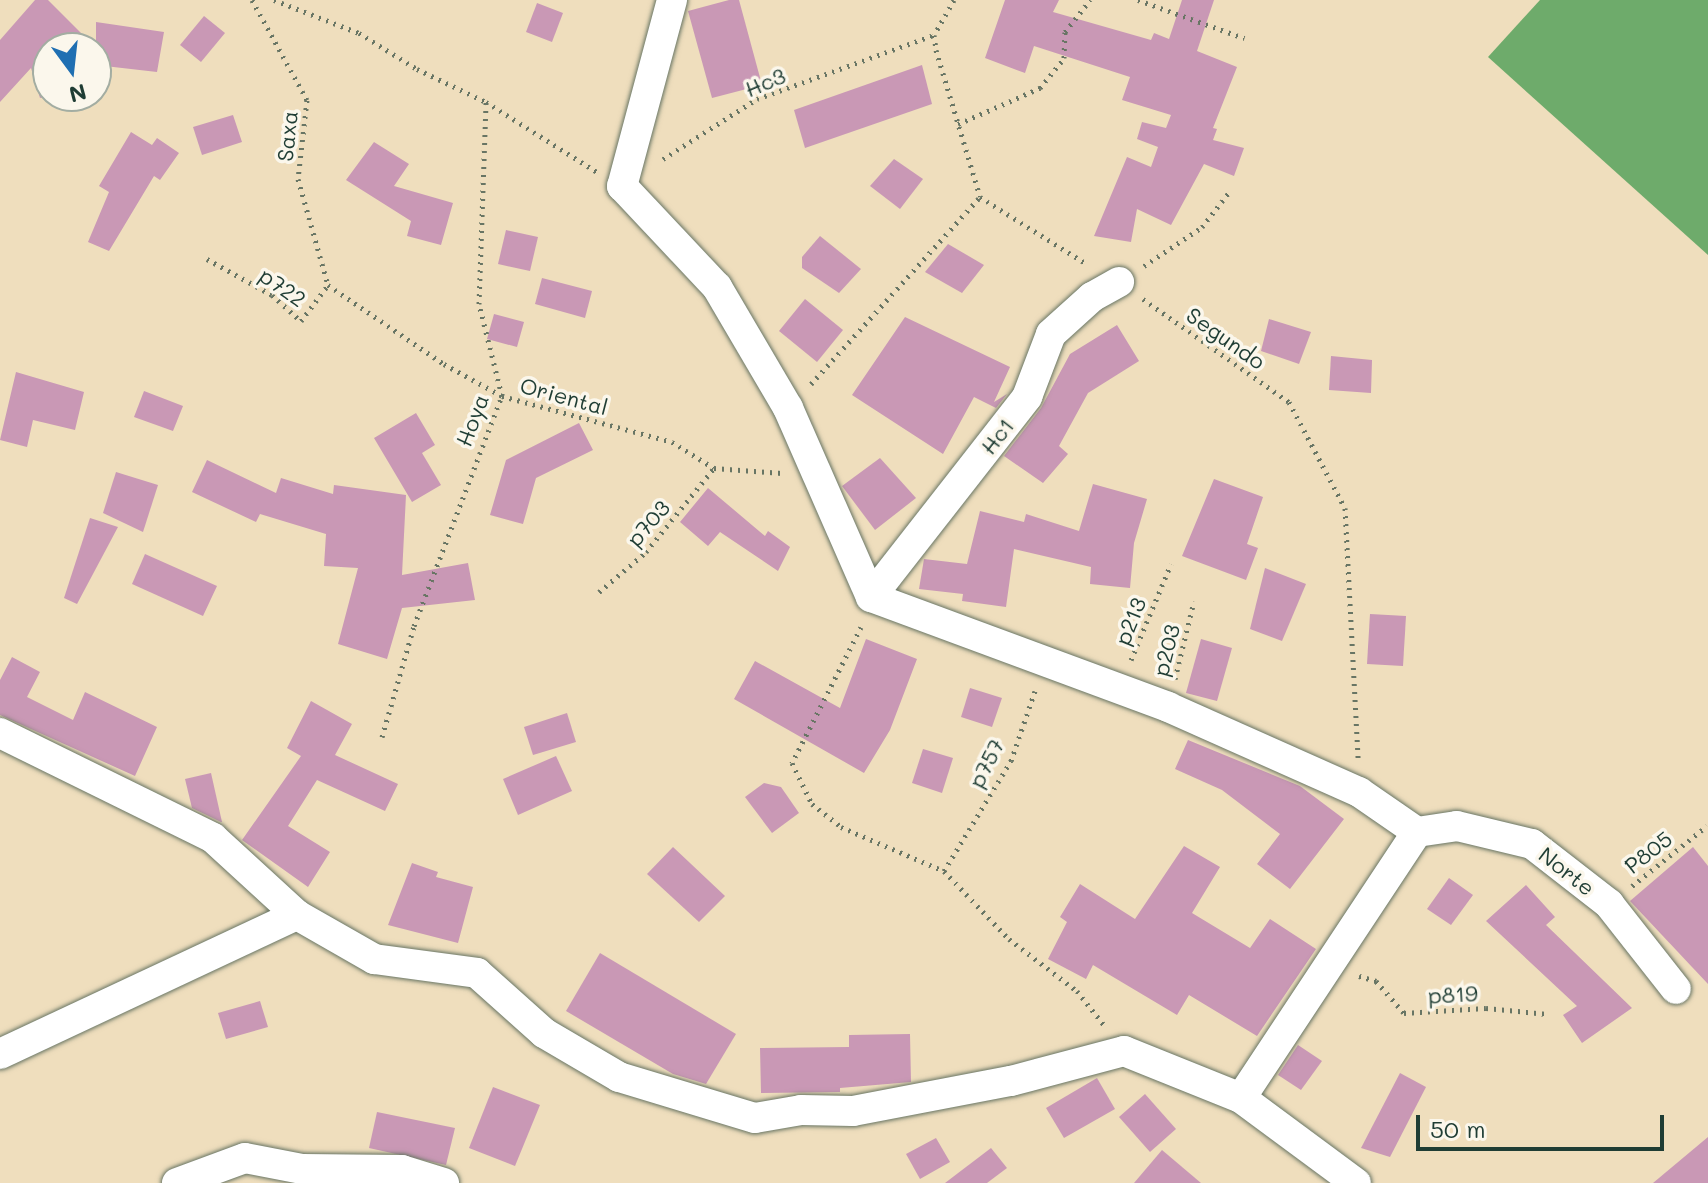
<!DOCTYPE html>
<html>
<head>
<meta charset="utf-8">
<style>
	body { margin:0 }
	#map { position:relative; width:1708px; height:1183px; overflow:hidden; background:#efdebd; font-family:Mali,sans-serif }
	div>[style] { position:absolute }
	.forest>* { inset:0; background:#6eab6b }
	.building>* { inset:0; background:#c998b5 }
	.path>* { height:5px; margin-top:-2.5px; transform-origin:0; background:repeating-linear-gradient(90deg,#687564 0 2px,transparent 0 8px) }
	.roads { filter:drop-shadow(0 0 2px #687564) drop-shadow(0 0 2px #687564) }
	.minor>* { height:30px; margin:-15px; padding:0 15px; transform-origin:15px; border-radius:15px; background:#fff }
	span { translate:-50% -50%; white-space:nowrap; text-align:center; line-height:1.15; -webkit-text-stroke:7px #fbf7ec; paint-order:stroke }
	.street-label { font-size:22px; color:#1f3d34 }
	.north { position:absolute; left:32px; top:32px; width:80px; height:80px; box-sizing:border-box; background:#fbf7ec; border:2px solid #a3ada2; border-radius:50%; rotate:165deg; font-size:22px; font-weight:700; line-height:32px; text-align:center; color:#1f3d34 }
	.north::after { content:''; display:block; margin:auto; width:28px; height:36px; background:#1f6fb2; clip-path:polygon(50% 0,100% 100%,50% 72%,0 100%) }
	.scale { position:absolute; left:1416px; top:1115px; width:248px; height:36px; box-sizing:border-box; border:4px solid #1f3d34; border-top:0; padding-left:10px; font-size:24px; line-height:28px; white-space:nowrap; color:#1f3d34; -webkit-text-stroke:6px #fbf7ec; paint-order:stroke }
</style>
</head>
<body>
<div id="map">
	<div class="forest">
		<i style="clip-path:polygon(1540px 0,1708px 0,1708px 255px,1488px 57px)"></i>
	</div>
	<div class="building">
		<i style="clip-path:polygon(35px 0,48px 0,96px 48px,96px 22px,164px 32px,157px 72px,96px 65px,96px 48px,48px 48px,48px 96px,40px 98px,31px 68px,0 102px,0 40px)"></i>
		<i style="clip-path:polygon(729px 0,739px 0,762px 85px,712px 98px,688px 11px)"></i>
		<i style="clip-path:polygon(1005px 0,1059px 0,1053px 12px,1151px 40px,1154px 33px,1169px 39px,1182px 0,1214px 0,1197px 51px,1237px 67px,1213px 128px,1217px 129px,1213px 140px,1244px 148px,1234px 176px,1204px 164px,1171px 225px,1137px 209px,1131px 242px,1094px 236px,1127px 157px,1151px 167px,1158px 147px,1137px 139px,1142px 122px,1166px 128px,1171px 115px,1122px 100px,1130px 77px,1034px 46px,1025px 73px,985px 58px)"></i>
		<i style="clip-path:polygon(537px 3px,563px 13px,552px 42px,526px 32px)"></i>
		<i style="clip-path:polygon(204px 16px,225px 33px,201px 62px,180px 45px)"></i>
		<i style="clip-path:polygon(922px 65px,932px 104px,805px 148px,794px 110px)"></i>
		<i style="clip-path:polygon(233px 115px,242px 142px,202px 155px,193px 127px)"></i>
		<i style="clip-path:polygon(131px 132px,152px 145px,157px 138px,179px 153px,160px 180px,154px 176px,109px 251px,88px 242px,109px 192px,99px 186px)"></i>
		<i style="clip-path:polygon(374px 142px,409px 164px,394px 186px,453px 203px,441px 245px,407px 236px,411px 221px,346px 180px)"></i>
		<i style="clip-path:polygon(894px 159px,923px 179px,900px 209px,870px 186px)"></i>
		<i style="clip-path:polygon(506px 230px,538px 237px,530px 271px,498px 264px)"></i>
		<i style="clip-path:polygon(820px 236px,861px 269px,839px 293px,802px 268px,802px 257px)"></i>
		<i style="clip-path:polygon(948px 244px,984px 265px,962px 293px,925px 272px)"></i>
		<i style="clip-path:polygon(542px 278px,592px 291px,585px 318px,535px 304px)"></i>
		<i style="clip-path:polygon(805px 299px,843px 330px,817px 362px,779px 331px)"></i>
		<i style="clip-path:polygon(494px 314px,524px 322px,517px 347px,487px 339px)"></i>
		<i style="clip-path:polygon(905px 317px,1010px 367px,994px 402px,1007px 394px,996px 408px,974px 397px,943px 454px,852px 395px)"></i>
		<i style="clip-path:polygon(1269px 319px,1311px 332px,1299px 364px,1261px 351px)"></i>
		<i style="clip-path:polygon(1117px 325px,1139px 361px,1088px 393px,1059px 446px,1068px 454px,1043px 483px,1004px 456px,1041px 408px,1070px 354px)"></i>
		<i style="clip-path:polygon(1331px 356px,1372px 360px,1371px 393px,1329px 390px)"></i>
		<i style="clip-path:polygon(16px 372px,84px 392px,75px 430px,33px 420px,27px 447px,0 440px)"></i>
		<i style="clip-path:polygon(144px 391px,183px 406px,173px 431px,134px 417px)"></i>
		<i style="clip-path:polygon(416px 413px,435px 445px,422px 453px,441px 485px,412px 502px,374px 438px)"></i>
		<i style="clip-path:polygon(579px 423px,593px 450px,536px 478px,523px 524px,490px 515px,506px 460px)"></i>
		<i style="clip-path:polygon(880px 458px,916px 498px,875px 530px,842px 486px)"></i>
		<i style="clip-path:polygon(207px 460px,276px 493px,281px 478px,333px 494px,334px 485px,406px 495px,402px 575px,468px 563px,475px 600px,402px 608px,387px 659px,338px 644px,358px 568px,324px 566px,326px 534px,260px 514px,256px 522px,192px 492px)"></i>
		<i style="clip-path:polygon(116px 472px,158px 485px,143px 532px,103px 513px)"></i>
		<i style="clip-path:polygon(1214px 479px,1263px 497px,1247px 544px,1258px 548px,1246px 580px,1182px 556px)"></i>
		<i style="clip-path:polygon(1093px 484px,1147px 499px,1134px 543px,1130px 588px,1090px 584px,1091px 567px,1014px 549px,1006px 607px,962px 601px,963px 594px,919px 589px,924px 559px,967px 564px,980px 511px,1024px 522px,1026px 514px,1079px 531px)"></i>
		<i style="clip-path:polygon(708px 488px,765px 536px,768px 531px,790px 547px,778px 571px,720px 532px,708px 546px,680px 522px)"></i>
		<i style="clip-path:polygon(90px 518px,118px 527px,77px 604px,64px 598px)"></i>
		<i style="clip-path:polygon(145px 554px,217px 586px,203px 616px,132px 584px)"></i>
		<i style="clip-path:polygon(1265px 568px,1306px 584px,1282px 641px,1250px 629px)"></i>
		<i style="clip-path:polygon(1370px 614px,1406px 616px,1403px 666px,1367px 664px)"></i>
		<i style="clip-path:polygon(866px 639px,917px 659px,890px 730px,864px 773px,734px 699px,755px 661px,840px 708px)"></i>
		<i style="clip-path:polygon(1201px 639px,1232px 648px,1217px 701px,1186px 693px)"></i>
		<i style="clip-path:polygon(12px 657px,40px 672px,27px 697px,73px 720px,85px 692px,157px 727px,135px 776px,0 715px,0 680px)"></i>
		<i style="clip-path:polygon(970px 688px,1002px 698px,992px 727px,961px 717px)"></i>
		<i style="clip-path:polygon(311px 701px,352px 724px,335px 755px,398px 784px,385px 811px,317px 780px,288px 826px,330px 852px,308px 887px,242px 840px,301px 756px,287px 748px)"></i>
		<i style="clip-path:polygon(567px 713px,576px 742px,533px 755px,524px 727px)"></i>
		<i style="clip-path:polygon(1188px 740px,1300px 786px,1344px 819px,1290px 889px,1257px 864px,1280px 834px,1222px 790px,1175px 769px)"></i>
		<i style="clip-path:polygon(923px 749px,953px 758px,942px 793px,912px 783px)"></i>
		<i style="clip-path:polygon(556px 756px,572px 791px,518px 815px,503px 779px)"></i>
		<i style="clip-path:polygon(211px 773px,222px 822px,221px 822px,192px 808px,185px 779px)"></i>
		<i style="clip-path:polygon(764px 783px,781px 787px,799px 813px,772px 833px,745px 797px)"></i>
		<i style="clip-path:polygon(1184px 846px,1220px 867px,1192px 913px,1250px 948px,1270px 919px,1316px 949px,1257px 1036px,1189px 995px,1177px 1015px,1093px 965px,1086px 979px,1048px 959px,1067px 922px,1060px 917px,1080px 884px,1135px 919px)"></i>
		<i style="clip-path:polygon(673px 847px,725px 896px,699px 922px,647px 874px)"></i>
		<i style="clip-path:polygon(1693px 847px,1708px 866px,1708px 984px,1630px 901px)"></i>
		<i style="clip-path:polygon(412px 863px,438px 872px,436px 877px,473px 887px,458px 943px,388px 925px)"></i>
		<i style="clip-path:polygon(1449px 878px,1473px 895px,1451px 925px,1427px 909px)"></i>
		<i style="clip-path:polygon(1526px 885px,1555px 917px,1546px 925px,1632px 1008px,1582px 1043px,1563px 1015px,1577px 1006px,1486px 921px)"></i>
		<i style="clip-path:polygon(600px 953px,736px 1034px,706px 1084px,673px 1074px,566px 1011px)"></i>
		<i style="clip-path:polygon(260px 1001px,268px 1027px,226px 1039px,218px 1013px)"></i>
		<i style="clip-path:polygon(910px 1034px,911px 1082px,840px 1088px,840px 1092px,761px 1093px,760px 1048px,849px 1047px,849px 1035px)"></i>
		<i style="clip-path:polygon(1298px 1045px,1322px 1061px,1301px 1090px,1278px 1075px)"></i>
		<i style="clip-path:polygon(1400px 1073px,1426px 1087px,1390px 1157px,1361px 1148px)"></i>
		<i style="clip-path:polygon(1097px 1078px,1115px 1109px,1064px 1138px,1046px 1108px)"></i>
		<i style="clip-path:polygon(493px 1087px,540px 1105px,515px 1166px,469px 1148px)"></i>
		<i style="clip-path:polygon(1145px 1094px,1176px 1129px,1150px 1152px,1119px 1117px)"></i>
		<i style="clip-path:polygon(377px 1112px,455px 1128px,446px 1165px,369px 1148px)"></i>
		<i style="clip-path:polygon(1708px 1137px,1708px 1183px,1653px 1183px)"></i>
		<i style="clip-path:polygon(936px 1138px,950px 1162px,920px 1179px,906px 1154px)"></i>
		<i style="clip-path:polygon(991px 1148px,1007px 1168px,987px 1183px,945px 1183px)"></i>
		<i style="clip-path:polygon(1162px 1150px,1201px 1183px,1134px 1183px)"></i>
	</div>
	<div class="path">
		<i style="left:252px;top:0;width:114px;rotate:61.2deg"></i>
		<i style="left:307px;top:100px;width:80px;rotate:96.5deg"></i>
		<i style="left:298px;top:179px;width:110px;rotate:74.2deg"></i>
		<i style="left:274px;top:0;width:91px;rotate:21.2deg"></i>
		<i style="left:359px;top:33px;width:68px;rotate:31.8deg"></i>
		<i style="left:417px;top:69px;width:76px;rotate:25.6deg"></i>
		<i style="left:486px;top:102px;width:131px;rotate:32.2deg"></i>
		<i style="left:954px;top:0;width:40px;rotate:119.7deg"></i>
		<i style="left:934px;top:35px;width:15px;rotate:82deg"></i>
		<i style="left:936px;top:50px;width:153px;rotate:73.3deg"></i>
		<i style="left:980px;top:197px;width:126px;rotate:32.1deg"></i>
		<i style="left:1138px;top:0;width:113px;rotate:19.7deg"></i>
		<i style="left:958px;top:124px;width:90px;rotate:-23.7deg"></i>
		<i style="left:1040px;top:88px;width:38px;rotate:-51deg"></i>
		<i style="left:1064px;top:58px;width:26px;rotate:-88deg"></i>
		<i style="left:1065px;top:32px;width:41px;rotate:-52deg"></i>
		<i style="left:663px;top:159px;width:112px;rotate:-32.6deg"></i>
		<i style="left:757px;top:99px;width:188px;rotate:-19.9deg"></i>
		<i style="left:207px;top:259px;width:74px;rotate:29deg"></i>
		<i style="left:272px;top:295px;width:39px;rotate:42deg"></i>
		<i style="left:301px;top:321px;width:45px;rotate:-53.1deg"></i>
		<i style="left:1144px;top:266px;width:70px;rotate:-33.9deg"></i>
		<i style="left:1202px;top:227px;width:46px;rotate:-52.1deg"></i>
		<i style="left:328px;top:285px;width:140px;rotate:34.3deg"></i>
		<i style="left:444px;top:364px;width:66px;rotate:28.9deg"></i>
		<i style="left:502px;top:396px;width:176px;rotate:15.1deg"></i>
		<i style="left:672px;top:442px;width:49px;rotate:31.8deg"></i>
		<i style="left:714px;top:468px;width:68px;rotate:4.2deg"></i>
		<i style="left:1143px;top:299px;width:179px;rotate:35.2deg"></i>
		<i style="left:1289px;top:402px;width:120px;rotate:62.2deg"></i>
		<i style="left:1345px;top:508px;width:251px;rotate:87deg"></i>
		<i style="left:811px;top:384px;width:252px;rotate:-47.9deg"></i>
		<i style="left:599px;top:592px;width:62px;rotate:-40.4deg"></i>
		<i style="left:646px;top:552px;width:108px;rotate:-51deg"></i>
		<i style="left:861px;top:627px;width:153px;rotate:116.9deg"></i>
		<i style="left:792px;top:763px;width:46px;rotate:64deg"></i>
		<i style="left:812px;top:804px;width:37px;rotate:38deg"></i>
		<i style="left:841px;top:827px;width:112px;rotate:23.1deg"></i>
		<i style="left:944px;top:871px;width:94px;rotate:46.3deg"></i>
		<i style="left:1009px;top:939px;width:86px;rotate:37.4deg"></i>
		<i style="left:1077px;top:991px;width:43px;rotate:51.5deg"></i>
		<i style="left:1131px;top:660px;width:104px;rotate:-67.4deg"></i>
		<i style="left:1175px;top:679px;width:80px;rotate:-76.3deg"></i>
		<i style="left:382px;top:737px;width:116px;rotate:-73.9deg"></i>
		<i style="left:414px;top:626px;width:246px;rotate:-69.1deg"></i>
		<i style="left:502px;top:396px;width:95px;rotate:-104deg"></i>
		<i style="left:479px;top:304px;width:202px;rotate:-88deg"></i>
		<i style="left:944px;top:871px;width:129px;rotate:-58.7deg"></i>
		<i style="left:1011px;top:761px;width:74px;rotate:-71.1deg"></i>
		<i style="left:1632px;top:886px;width:96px;rotate:-38.7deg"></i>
		<i style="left:1359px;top:976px;width:18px;rotate:16deg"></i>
		<i style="left:1376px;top:981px;width:43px;rotate:48.8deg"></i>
		<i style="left:1404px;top:1013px;width:82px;rotate:-3.5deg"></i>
		<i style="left:1486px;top:1008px;width:62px;rotate:5.5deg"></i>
	</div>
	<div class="roads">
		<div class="minor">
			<i style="left:672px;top:0;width:193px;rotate:105deg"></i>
			<i style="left:622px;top:186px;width:139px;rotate:46.8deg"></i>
			<i style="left:717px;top:287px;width:140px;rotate:59.6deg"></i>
			<i style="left:788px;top:408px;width:206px;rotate:66.3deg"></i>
			<i style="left:871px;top:597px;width:317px;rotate:20.3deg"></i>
			<i style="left:1168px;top:707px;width:209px;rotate:24deg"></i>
			<i style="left:1359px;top:792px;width:70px;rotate:34.6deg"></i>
			<i style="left:1417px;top:832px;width:319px;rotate:123.5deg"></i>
			<i style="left:871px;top:597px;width:254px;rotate:-52deg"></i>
			<i style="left:1027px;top:397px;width:67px;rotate:-69.1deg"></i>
			<i style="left:1051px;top:334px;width:55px;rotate:-42.1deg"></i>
			<i style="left:1092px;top:297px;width:31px;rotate:-29deg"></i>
			<i style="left:0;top:733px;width:237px;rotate:26.2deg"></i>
			<i style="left:213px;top:838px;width:114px;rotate:42.5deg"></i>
			<i style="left:297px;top:915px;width:89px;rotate:29.7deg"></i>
			<i style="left:374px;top:959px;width:104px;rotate:7.7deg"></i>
			<i style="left:477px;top:973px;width:90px;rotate:41.8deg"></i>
			<i style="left:544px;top:1033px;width:87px;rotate:30.4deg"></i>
			<i style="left:619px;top:1077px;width:142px;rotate:16.8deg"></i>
			<i style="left:755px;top:1118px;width:47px;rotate:-9.9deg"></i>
			<i style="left:801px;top:1110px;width:52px;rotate:1.1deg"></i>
			<i style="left:853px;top:1111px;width:161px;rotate:-10.8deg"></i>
			<i style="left:1011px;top:1081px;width:117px;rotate:-14.9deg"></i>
			<i style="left:1124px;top:1051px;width:126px;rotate:21.9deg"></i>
			<i style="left:1241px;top:1098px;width:143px;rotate:36.5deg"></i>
			<i style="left:1417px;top:832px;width:40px;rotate:-8.5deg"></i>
			<i style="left:1457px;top:826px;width:77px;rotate:13.5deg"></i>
			<i style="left:1532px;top:844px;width:98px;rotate:37.9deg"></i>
			<i style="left:1609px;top:904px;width:108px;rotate:51.8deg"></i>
			<i style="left:0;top:1054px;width:328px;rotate:-25.1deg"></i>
			<i style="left:177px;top:1183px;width:72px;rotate:-20.2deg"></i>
			<i style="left:245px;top:1158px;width:58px;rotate:10.9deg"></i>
			<i style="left:302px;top:1169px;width:100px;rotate:0.6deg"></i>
			<i style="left:402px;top:1170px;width:44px;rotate:17.2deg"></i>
		</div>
	</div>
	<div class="street-label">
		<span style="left:765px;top:82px;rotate:-23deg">Hc3</span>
		<span style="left:287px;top:136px;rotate:-84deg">Saxa</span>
		<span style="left:283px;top:287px;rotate:35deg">p722</span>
		<span style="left:1226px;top:338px;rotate:35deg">Segundo</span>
		<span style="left:564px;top:396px;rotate:15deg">Oriental</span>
		<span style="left:472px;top:420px;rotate:-69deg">Hoya</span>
		<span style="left:997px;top:436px;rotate:-52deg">Hc1</span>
		<span style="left:648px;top:523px;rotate:-49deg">p703</span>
		<span style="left:1130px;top:621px;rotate:-68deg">p213</span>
		<span style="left:1166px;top:650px;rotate:-76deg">p203</span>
		<span style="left:986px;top:763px;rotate:-63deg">p757</span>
		<span style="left:1648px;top:852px;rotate:-38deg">P805</span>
		<span style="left:1567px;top:871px;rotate:38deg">Norte</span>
		<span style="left:1453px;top:994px;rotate:-3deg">p819</span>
	</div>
	<div class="north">N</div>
	<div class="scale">50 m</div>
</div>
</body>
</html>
